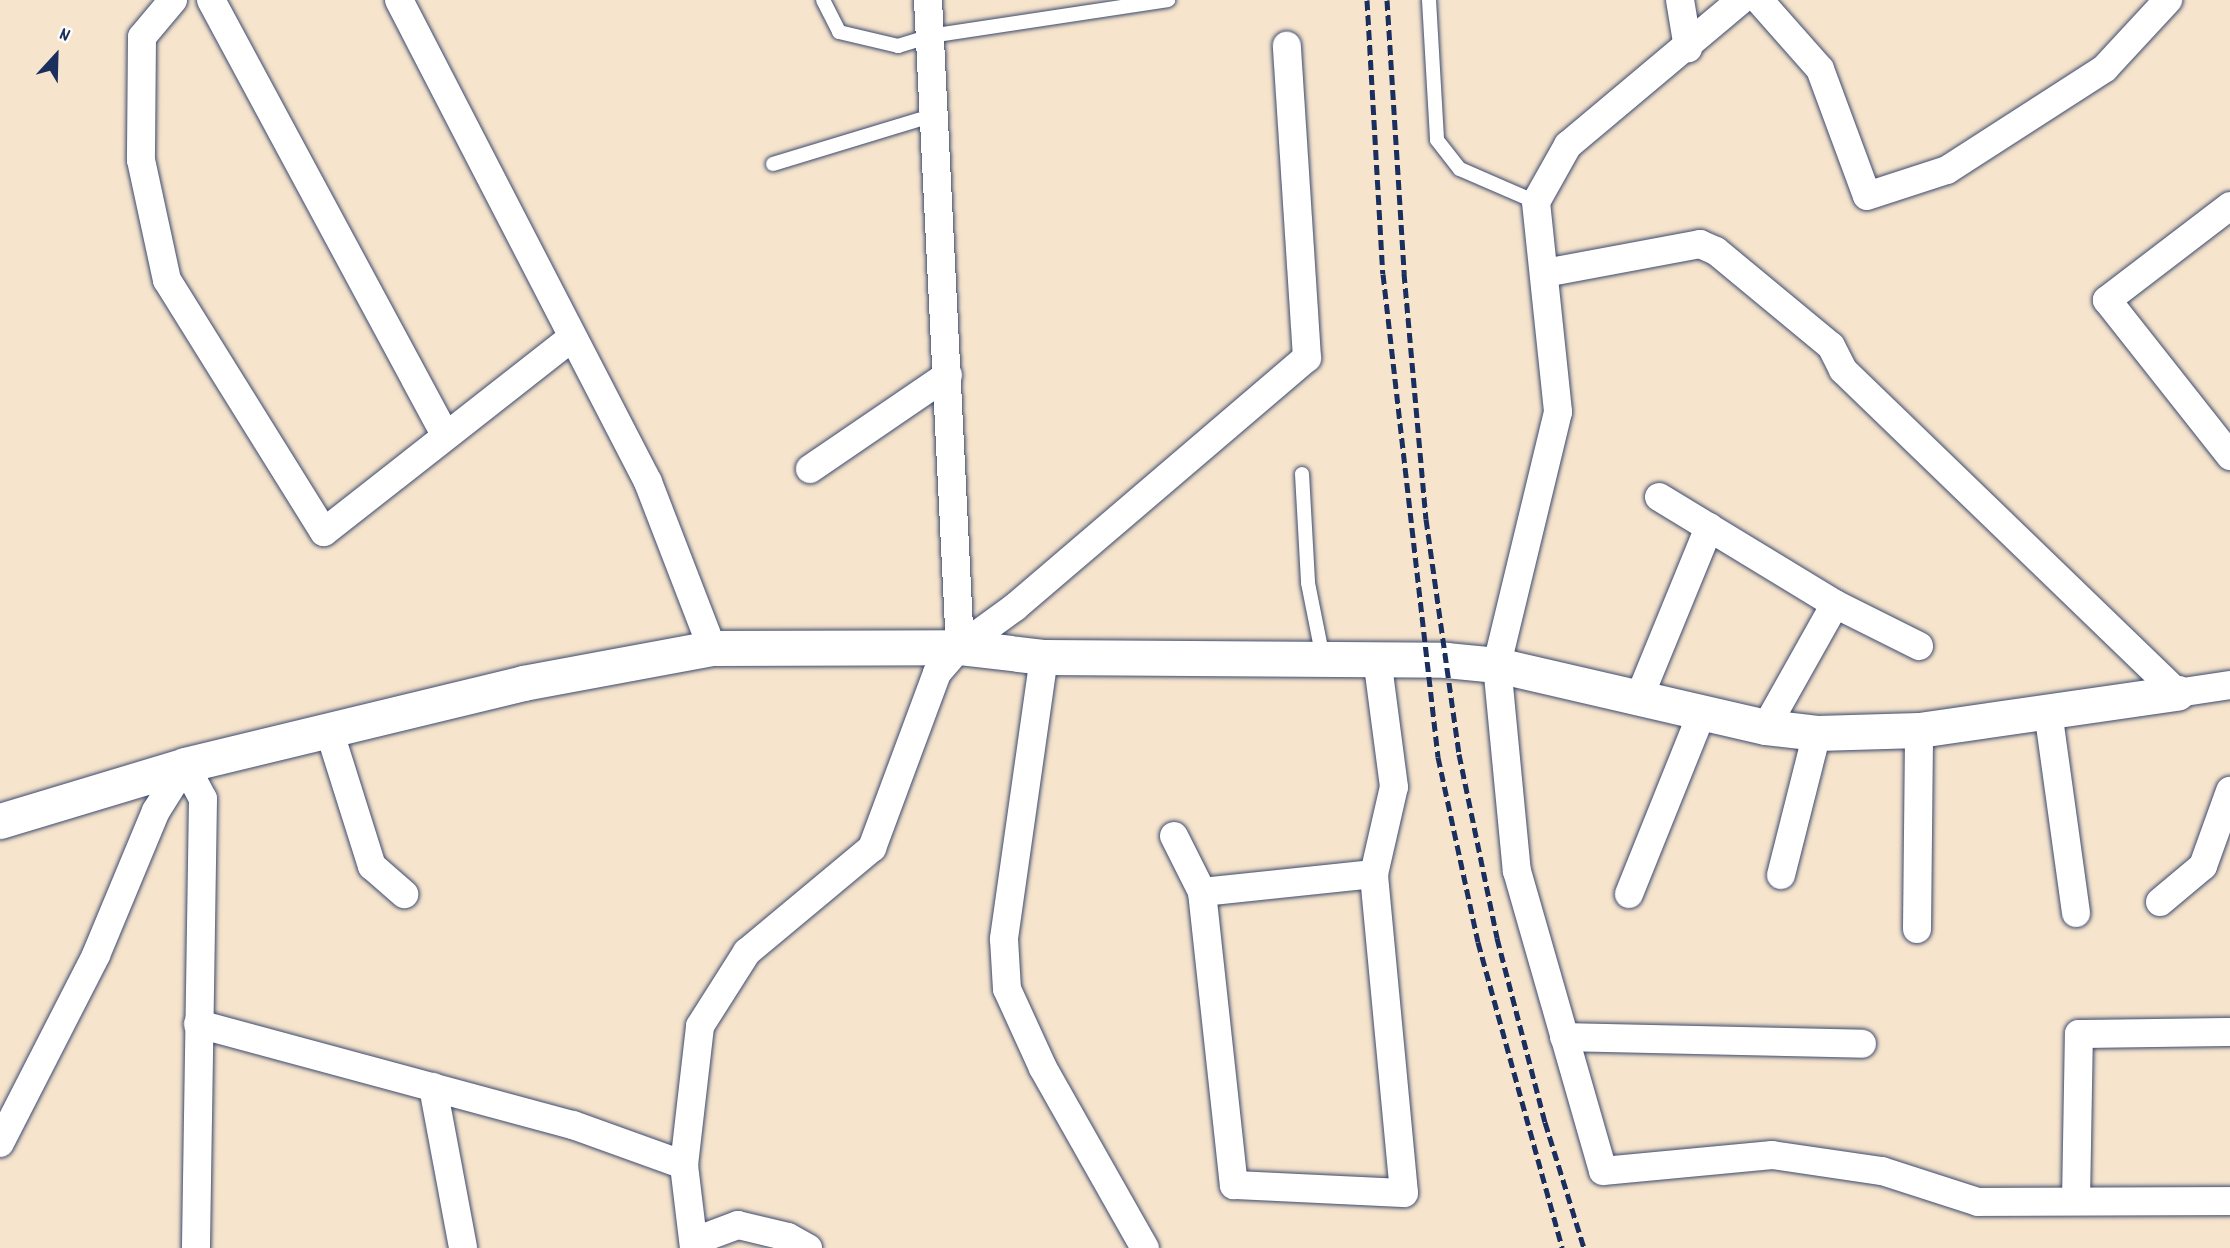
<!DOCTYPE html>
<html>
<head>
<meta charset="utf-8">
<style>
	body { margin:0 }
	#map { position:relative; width:2230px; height:1248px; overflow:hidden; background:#f6e4cc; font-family:Dekko,sans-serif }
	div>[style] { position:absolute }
	.roads { filter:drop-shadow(0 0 2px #3c4a6e) drop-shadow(0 0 2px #3c4a6e) }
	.service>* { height:14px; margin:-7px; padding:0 7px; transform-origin:7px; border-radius:7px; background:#fff }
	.minor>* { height:28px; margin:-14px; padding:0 14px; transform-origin:14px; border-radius:14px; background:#fff }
	.tertiary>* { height:35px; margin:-17.5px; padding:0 17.5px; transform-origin:17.5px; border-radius:17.5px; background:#fff }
	.rail>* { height:5px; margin-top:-2.5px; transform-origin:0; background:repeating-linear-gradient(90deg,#1b2f5e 0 10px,transparent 0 15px) }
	span { translate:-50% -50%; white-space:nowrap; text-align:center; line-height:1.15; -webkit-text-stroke:6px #fdfcf7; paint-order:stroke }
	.north { position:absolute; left:21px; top:21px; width:70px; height:70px; -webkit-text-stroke:5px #fdfcf7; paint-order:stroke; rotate:22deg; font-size:19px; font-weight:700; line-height:28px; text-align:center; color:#1b2f5e }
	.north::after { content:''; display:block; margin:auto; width:24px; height:32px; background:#1b2f5e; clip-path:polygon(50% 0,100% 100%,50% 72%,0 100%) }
</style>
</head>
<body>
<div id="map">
	<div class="roads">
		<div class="service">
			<i style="left:823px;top:0;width:36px;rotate:63deg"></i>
			<i style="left:839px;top:32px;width:61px;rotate:13.3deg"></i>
			<i style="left:898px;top:46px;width:34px;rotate:-17deg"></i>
			<i style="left:930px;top:36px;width:241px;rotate:-8.6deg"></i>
			<i style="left:1429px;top:0;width:140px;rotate:86.7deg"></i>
			<i style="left:1437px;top:140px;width:37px;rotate:52deg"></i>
			<i style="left:1460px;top:169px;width:83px;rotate:23.5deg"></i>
			<i style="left:773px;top:164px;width:168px;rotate:-16.9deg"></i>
			<i style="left:1302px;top:474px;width:109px;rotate:86.8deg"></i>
			<i style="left:1308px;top:583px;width:76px;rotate:78.7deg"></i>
		</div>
		<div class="minor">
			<i style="left:173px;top:0;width:48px;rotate:130deg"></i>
			<i style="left:142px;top:37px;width:123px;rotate:90.5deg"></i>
			<i style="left:141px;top:160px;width:123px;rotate:77.8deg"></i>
			<i style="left:167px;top:280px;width:297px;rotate:58.1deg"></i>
			<i style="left:324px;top:532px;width:316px;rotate:-38.1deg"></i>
			<i style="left:211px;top:0;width:495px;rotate:61.7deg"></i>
			<i style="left:399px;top:0;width:543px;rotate:62.68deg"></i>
			<i style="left:648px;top:482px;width:178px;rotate:68.9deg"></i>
			<i style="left:928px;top:0;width:648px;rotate:87.17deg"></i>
			<i style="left:1680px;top:0;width:49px;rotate:80.5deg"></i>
			<i style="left:1741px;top:0;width:226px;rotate:140deg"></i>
			<i style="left:1568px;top:145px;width:65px;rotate:119.3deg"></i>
			<i style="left:1536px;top:202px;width:211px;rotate:84deg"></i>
			<i style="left:1558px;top:412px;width:260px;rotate:103.6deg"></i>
			<i style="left:1497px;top:665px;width:207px;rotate:84.5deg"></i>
			<i style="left:1517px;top:871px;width:312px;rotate:74deg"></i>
			<i style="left:1603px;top:1171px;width:170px;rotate:-5.4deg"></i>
			<i style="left:1772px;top:1155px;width:111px;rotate:8.3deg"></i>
			<i style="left:1882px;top:1171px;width:101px;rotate:17.9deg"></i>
			<i style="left:1978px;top:1202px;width:252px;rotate:-0.2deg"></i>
			<i style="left:1759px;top:0;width:92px;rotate:48.5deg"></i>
			<i style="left:1820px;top:69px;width:135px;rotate:69.7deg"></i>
			<i style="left:1867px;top:196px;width:84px;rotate:-18deg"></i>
			<i style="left:1947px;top:170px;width:188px;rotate:-32.8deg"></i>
			<i style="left:2105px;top:68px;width:93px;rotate:-47.2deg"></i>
			<i style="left:2230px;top:206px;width:155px;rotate:142.6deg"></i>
			<i style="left:2107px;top:300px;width:199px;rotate:51.7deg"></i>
			<i style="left:1545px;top:273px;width:158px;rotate:-10.6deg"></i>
			<i style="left:1700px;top:244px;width:17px;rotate:24deg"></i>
			<i style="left:1716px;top:251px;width:149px;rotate:39.6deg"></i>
			<i style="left:1831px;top:346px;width:27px;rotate:63deg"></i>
			<i style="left:1843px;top:370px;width:465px;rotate:44deg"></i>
			<i style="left:2177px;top:693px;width:54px;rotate:-8.6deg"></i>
			<i style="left:810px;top:469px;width:167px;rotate:-34.3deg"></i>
			<i style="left:1659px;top:497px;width:206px;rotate:31.3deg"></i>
			<i style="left:1835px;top:604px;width:94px;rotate:26.6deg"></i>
			<i style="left:1044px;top:657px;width:285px;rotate:98.1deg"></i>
			<i style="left:1004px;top:939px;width:50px;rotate:86.6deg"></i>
			<i style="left:1007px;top:989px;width:87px;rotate:65.5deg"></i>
			<i style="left:1043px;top:1068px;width:207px;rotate:60.5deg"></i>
			<i style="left:1639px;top:698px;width:185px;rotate:-67.7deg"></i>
			<i style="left:2048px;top:711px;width:204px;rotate:82.1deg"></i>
			<i style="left:1766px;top:727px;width:141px;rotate:-60.7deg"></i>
			<i style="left:329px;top:730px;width:143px;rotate:72.5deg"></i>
			<i style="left:372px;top:866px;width:43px;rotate:41.2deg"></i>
			<i style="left:1174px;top:836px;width:63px;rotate:63.4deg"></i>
			<i style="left:1202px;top:892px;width:295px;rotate:83.8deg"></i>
			<i style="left:1234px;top:1185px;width:170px;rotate:2.7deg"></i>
			<i style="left:1404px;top:1193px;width:320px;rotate:-95.4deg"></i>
			<i style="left:1374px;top:874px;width:89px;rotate:-77.1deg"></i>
			<i style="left:1394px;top:787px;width:130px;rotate:-97.5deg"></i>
			<i style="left:1781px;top:875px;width:146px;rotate:-75.8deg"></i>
			<i style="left:1202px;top:892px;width:173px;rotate:-6deg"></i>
			<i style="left:1629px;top:894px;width:196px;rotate:-68.1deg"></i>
			<i style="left:2160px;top:902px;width:56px;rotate:-39.9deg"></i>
			<i style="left:2203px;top:866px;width:80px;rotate:-70.2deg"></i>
			<i style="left:1917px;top:929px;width:199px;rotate:-89.4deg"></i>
			<i style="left:198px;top:1024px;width:388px;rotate:15.1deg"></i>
			<i style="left:573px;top:1125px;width:118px;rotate:19.8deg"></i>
			<i style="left:1564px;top:1037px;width:298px;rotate:1.3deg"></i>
			<i style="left:433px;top:1087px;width:164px;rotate:79.4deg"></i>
			<i style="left:0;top:1143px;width:211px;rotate:-62.9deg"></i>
			<i style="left:96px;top:955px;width:156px;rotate:-67.4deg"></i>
			<i style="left:156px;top:811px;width:54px;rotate:-57.8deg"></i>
			<i style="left:185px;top:765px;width:38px;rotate:62deg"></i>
			<i style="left:203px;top:799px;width:449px;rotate:90.9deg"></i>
			<i style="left:2076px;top:1201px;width:167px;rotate:-89deg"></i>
			<i style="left:2079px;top:1034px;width:151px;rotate:-0.8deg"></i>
			<i style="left:695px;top:1241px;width:46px;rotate:-20.4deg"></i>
			<i style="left:738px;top:1225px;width:51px;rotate:13.5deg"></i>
			<i style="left:788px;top:1237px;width:23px;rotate:29deg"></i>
			<i style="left:694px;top:1248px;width:84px;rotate:-96.9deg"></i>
			<i style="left:684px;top:1165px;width:140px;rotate:-83.4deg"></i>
			<i style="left:700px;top:1026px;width:88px;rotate:-57.6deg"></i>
			<i style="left:747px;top:952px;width:163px;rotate:-39.8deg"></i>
			<i style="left:872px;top:848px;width:187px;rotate:-69.6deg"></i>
			<i style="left:937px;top:673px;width:35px;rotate:-49deg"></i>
			<i style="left:960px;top:647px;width:68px;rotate:-36deg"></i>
			<i style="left:1015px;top:607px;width:384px;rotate:-40.5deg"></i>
			<i style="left:1307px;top:358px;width:313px;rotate:-93.7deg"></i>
		</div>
		<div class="tertiary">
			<i style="left:0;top:821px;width:193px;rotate:-16.8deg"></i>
			<i style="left:185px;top:765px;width:348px;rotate:-13.6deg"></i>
			<i style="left:523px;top:683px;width:192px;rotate:-10.5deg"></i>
			<i style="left:712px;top:648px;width:248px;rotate:-0.2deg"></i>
			<i style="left:960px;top:647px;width:85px;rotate:6.8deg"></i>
			<i style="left:1044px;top:657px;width:402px;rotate:0.4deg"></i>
			<i style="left:1446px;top:660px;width:51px;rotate:5.6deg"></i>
			<i style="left:1497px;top:665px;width:276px;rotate:13deg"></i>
			<i style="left:1766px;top:727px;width:51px;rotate:6.7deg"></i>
			<i style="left:1817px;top:733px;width:102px;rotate:-1.7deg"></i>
			<i style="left:1919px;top:730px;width:261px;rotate:-8.2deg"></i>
		</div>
	</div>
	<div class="rail">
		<i style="left:1367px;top:0;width:274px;rotate:86.7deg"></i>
		<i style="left:1383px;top:274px;width:486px;rotate:83.5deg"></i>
		<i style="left:1438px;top:757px;width:189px;rotate:77.8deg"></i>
		<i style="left:1478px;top:942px;width:317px;rotate:74.6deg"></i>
		<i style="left:1387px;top:0;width:274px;rotate:86.4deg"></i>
		<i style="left:1404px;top:273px;width:247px;rotate:84.9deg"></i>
		<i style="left:1426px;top:519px;width:237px;rotate:82deg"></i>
		<i style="left:1459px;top:754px;width:188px;rotate:78.3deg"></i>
		<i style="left:1497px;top:938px;width:190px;rotate:75.4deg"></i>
		<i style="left:1545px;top:1122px;width:132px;rotate:72.8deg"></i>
	</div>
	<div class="north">N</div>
</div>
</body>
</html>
